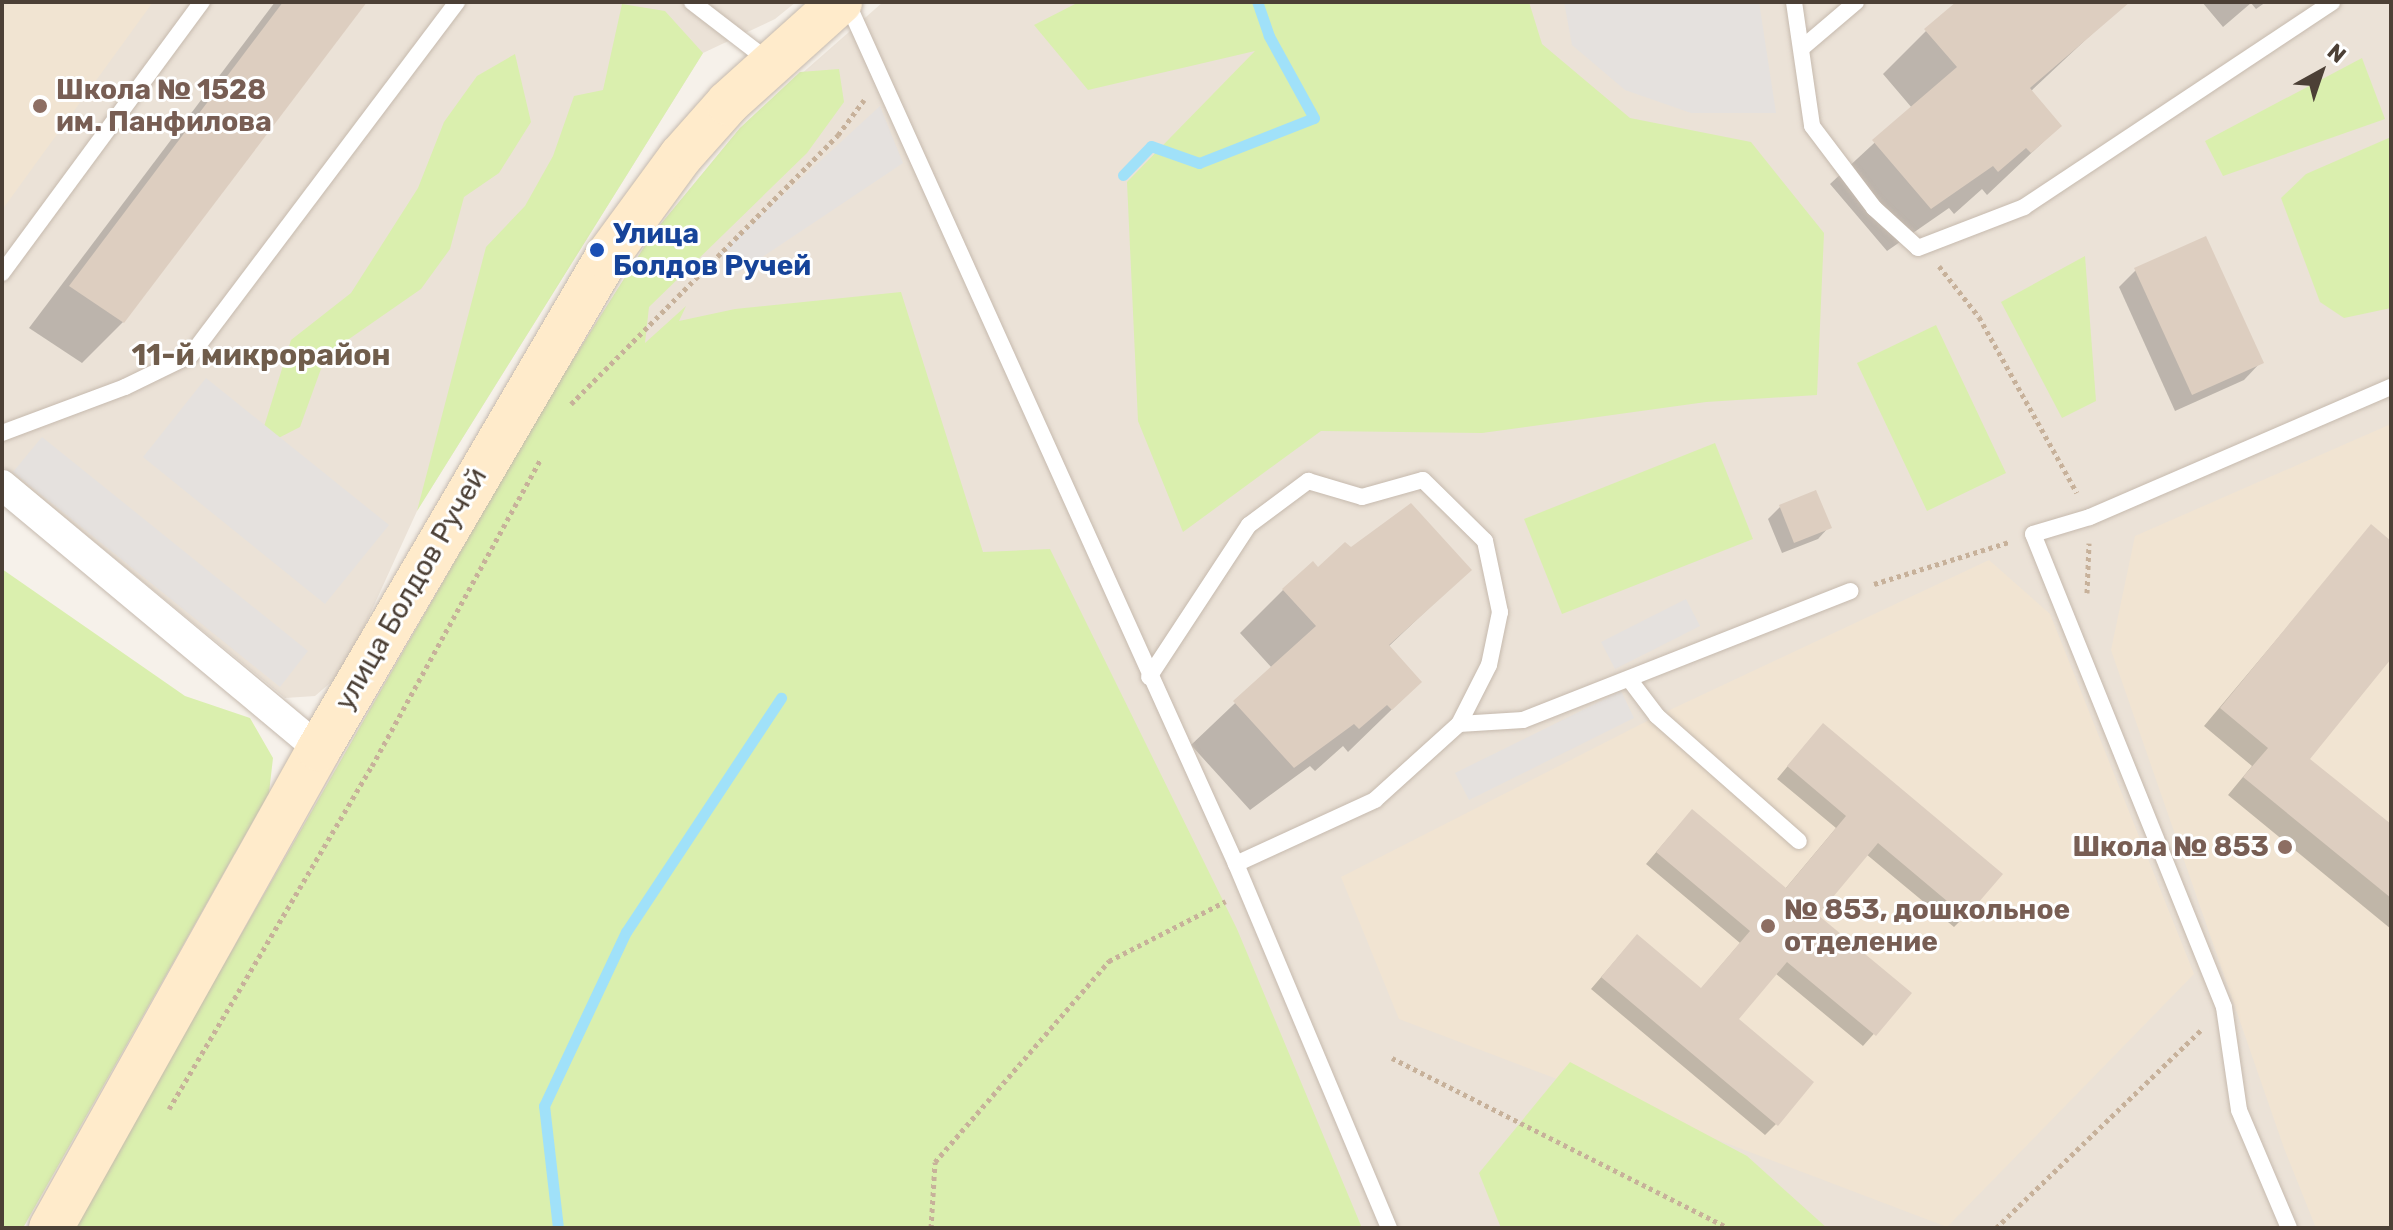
<!DOCTYPE html>
<html>
<head>
<meta charset="utf-8">
<style>
	body { margin:0 }
	#map { position:relative; width:2393px; height:1230px; overflow:hidden; background:#f6f1ea; font-family:Rubik,sans-serif }
	div>[style] { position:absolute }
	.residential>* { inset:0; background:#ebe2d7 }
	.education>* { inset:0; background:#f1e4d2 }
	.green>* { inset:0; background:#daefae }
	.parking>* { inset:0; background:#e5e1de }
	.shadow>* { inset:0; background:#0003 }
	.stream>* { height:11px; margin:-5.5px; padding:0 5.5px; transform-origin:5.5px; border-radius:5.5px; background:#a0e1f9 }
	.building>* { inset:0; background:#ddcec0 }
	.path>* { height:5px; margin-top:-2.5px; transform-origin:0; background:repeating-linear-gradient(90deg,#c7b19a 0 4px,transparent 0 8px) }
	.roads { filter:drop-shadow(0 0 2px #c6baae) drop-shadow(0 0 2px #c6baae) }
	.lane>* { height:16px; margin:-8px; padding:0 8px; transform-origin:8px; border-radius:8px; background:#fff }
	.street>* { height:30px; margin:-15px; padding:0 15px; transform-origin:15px; border-radius:15px; background:#fff }
	.secondary>* { height:44px; margin:-22px; padding:0 22px; transform-origin:22px; border-radius:22px; background:#ffebcb }
	.dots>* { width:22px; height:22px; translate:-50% -50%; box-sizing:border-box; border:4px solid #fff; border-radius:50% }
	span { translate:-50% -50%; white-space:nowrap; text-align:center; line-height:1.15; -webkit-text-stroke:6px #fff; paint-order:stroke }
	.education-label { font-size:28px; color:#785e54; font-weight:700 }
	.left { translate:0 -50%; text-align:left }
	.right { translate:-100% -50%; text-align:right }
	.transit-label { font-size:28px; color:#164399; font-weight:700 }
	.street-label { font-size:28px; color:#4c4036 }
	.neighbourhood-label { font-size:30px; color:#705d4c; font-weight:700 }
	.frame { position:absolute; inset:0; border:4px solid #4c4036; pointer-events:none }
	.north { position:absolute; left:2281px; top:32px; width:80px; height:80px; -webkit-text-stroke:6px #fff; paint-order:stroke; rotate:40deg; font-size:22px; font-weight:700; line-height:32px; text-align:center; color:#4c4036 }
	.north::after { content:''; display:block; margin:auto; width:28px; height:36px; background:#4c4036; clip-path:polygon(50% 0,100% 100%,50% 72%,0 100%) }
</style>
</head>
<body>
<div id="map">
	<div class="residential">
		<i style="clip-path:polygon(2px 2px,796px 2px,775px 19px,703px 53px,417px 511px,344px 671px,315px 696px,285px 698px,2px 466px)"></i>
		<i style="clip-path:polygon(883px 2px,2391px 2px,2391px 1228px,73px 1228px,545px 404px,651px 236px,740px 128px)"></i>
	</div>
	<div class="education">
		<i style="clip-path:polygon(2px 2px,153px 2px,2px 210px)"></i>
		<i style="clip-path:polygon(2391px 424px,2391px 1228px,2316px 1228px,2284px 1148px,2111px 650px,2135px 536px)"></i>
		<i style="clip-path:polygon(1989px 560px,2050px 614px,2194px 974px,1947px 1227px,1399px 1019px,1341px 877px,1657px 716px)"></i>
	</div>
	<div class="green">
		<i style="clip-path:polygon(1079px 2px,1529px 2px,1542px 44px,1630px 118px,1751px 142px,1824px 233px,1817px 395px,1706px 402px,1482px 433px,1321px 431px,1183px 532px,1138px 421px,1127px 182px,1255px 51px,1088px 90px,1034px 25px)"></i>
		<i style="clip-path:polygon(622px 4px,665px 11px,703px 53px,417px 511px,486px 247px,525px 206px,553px 156px,574px 96px,603px 90px)"></i>
		<i style="clip-path:polygon(515px 54px,531px 122px,499px 173px,464px 197px,450px 249px,421px 289px,326px 355px,300px 427px,257px 449px,291px 340px,351px 293px,418px 188px,444px 122px,477px 76px)"></i>
		<i style="clip-path:polygon(2362px 58px,2385px 119px,2223px 176px,2205px 141px)"></i>
		<i style="clip-path:polygon(839px 69px,844px 102px,807px 153px,649px 307px,645px 343px,686px 306px,679px 321px,735px 309px,901px 292px,983px 552px,1050px 549px,1237px 929px,1362px 1228px,73px 1228px,545px 404px,651px 236px,740px 128px,800px 72px)"></i>
		<i style="clip-path:polygon(2391px 137px,2391px 308px,2344px 318px,2320px 302px,2281px 198px,2306px 174px)"></i>
		<i style="clip-path:polygon(2085px 256px,2096px 401px,2062px 418px,2001px 302px)"></i>
		<i style="clip-path:polygon(1936px 325px,2006px 473px,1927px 511px,1857px 363px)"></i>
		<i style="clip-path:polygon(1715px 443px,1753px 539px,1562px 614px,1524px 519px)"></i>
		<i style="clip-path:polygon(2px 569px,185px 696px,250px 718px,273px 758px,269px 793px,23px 1228px,2px 1228px)"></i>
		<i style="clip-path:polygon(1570px 1062px,1747px 1156px,1827px 1228px,1501px 1228px,1479px 1173px)"></i>
	</div>
	<div class="parking">
		<i style="clip-path:polygon(1564px 2px,1759px 2px,1776px 113px,1691px 113px,1625px 90px,1572px 45px)"></i>
		<i style="clip-path:polygon(880px 106px,903px 163px,737px 274px,718px 255px)"></i>
		<i style="clip-path:polygon(206px 378px,389px 525px,325px 604px,143px 457px)"></i>
		<i style="clip-path:polygon(42px 437px,308px 651px,280px 687px,13px 472px)"></i>
		<i style="clip-path:polygon(1686px 599px,1700px 626px,1615px 669px,1601px 642px)"></i>
		<i style="clip-path:polygon(1621px 691px,1634px 718px,1469px 800px,1455px 773px)"></i>
	</div>
	<div class="shadow">
		<i style="clip-path:polygon(275px 2px,365px 2px,123px 322px,82px 363px,29px 328px)"></i>
		<i style="clip-path:polygon(1970px 2px,2101px 2px,2112px 15px,2030px 92px,2060px 126px,1987px 195px,1982px 189px,1954px 214px,1949px 208px,1887px 251px,1830px 184px,1912px 108px,1883px 74px,1926px 31px)"></i>
		<i style="clip-path:polygon(2202px 2px,2266px 2px,2256px 9px,2251px 3px,2223px 27px)"></i>
		<i style="clip-path:polygon(2136px 270px,2261px 362px,2244px 380px,2175px 411px,2119px 287px)"></i>
		<i style="clip-path:polygon(1815px 493px,1829px 527px,1818px 539px,1782px 553px,1768px 519px,1780px 507px)"></i>
		<i style="clip-path:polygon(2371px 527px,2391px 544px,2391px 656px,2307px 759px,2391px 827px,2391px 929px,2228px 795px,2252px 766px,2204px 726px)"></i>
		<i style="clip-path:polygon(1350px 550px,1469px 570px,1388px 647px,1420px 682px,1348px 752px,1343px 746px,1315px 771px,1310px 766px,1250px 810px,1191px 745px,1272px 668px,1240px 633px,1283px 590px)"></i>
		<i style="clip-path:polygon(1812px 737px,1965px 916px,1954px 927px,1866px 854px,1815px 915px,1909px 994px,1863px 1046px,1775px 973px,1736px 1020px,1776px 1124px,1765px 1135px,1591px 989px,1626px 948px,1700px 990px,1740px 943px,1646px 864px,1681px 823px,1785px 889px,1836px 828px,1777px 779px)"></i>
	</div>
	<div class="stream">
		<i style="left:1123px;top:175px;width:40px;rotate:-46deg"></i>
		<i style="left:1151px;top:146px;width:51px;rotate:19.5deg"></i>
		<i style="left:1199px;top:163px;width:123px;rotate:-21.4deg"></i>
		<i style="left:1314px;top:118px;width:94px;rotate:-118.8deg"></i>
		<i style="left:1269px;top:36px;width:36px;rotate:-109deg"></i>
		<i style="left:558px;top:1228px;width:123px;rotate:-96.5deg"></i>
		<i style="left:544px;top:1106px;width:192px;rotate:-64.8deg"></i>
		<i style="left:626px;top:932px;width:281px;rotate:-56.5deg"></i>
	</div>
	<div class="building">
		<i style="clip-path:polygon(283px 2px,367px 2px,124px 323px,69px 286px)"></i>
		<i style="clip-path:polygon(1956px 2px,2130px 2px,2030px 88px,2062px 126px,2031px 153px,2026px 148px,1998px 172px,1993px 166px,1931px 209px,1872px 140px,1957px 67px,1924px 29px)"></i>
		<i style="clip-path:polygon(2206px 236px,2264px 363px,2192px 395px,2134px 268px)"></i>
		<i style="clip-path:polygon(1816px 490px,1832px 528px,1794px 543px,1779px 505px)"></i>
		<i style="clip-path:polygon(1411px 503px,1472px 570px,1389px 645px,1422px 682px,1392px 710px,1387px 705px,1359px 729px,1354px 724px,1294px 768px,1233px 701px,1316px 626px,1282px 589px,1313px 561px,1318px 567px,1345px 542px,1351px 547px)"></i>
		<i style="clip-path:polygon(2371px 524px,2391px 541px,2391px 659px,2310px 759px,2391px 824px,2391px 898px,2243px 777px,2268px 748px,2220px 708px)"></i>
		<i style="clip-path:polygon(1823px 723px,2003px 874px,1966px 917px,1878px 843px,1818px 915px,1912px 993px,1876px 1036px,1787px 962px,1739px 1019px,1814px 1082px,1778px 1126px,1601px 977px,1637px 934px,1701px 988px,1750px 931px,1656px 852px,1692px 809px,1786px 888px,1846px 816px,1787px 766px)"></i>
	</div>
	<div class="path">
		<i style="left:1939px;top:266px;width:65px;rotate:51.9deg"></i>
		<i style="left:1979px;top:317px;width:201px;rotate:60.9deg"></i>
		<i style="left:571px;top:404px;width:379px;rotate:-45.2deg"></i>
		<i style="left:838px;top:135px;width:44px;rotate:-53.4deg"></i>
		<i style="left:1874px;top:584px;width:141px;rotate:-17.3deg"></i>
		<i style="left:2087px;top:593px;width:50px;rotate:-87.7deg"></i>
		<i style="left:1392px;top:1058px;width:377px;rotate:26.8deg"></i>
		<i style="left:169px;top:1109px;width:399px;rotate:-59.4deg"></i>
		<i style="left:372px;top:766px;width:351px;rotate:-61.2deg"></i>
		<i style="left:931px;top:1228px;width:66px;rotate:-86.5deg"></i>
		<i style="left:935px;top:1162px;width:266px;rotate:-49.1deg"></i>
		<i style="left:1109px;top:961px;width:131px;rotate:-27.1deg"></i>
		<i style="left:1996px;top:1228px;width:285px;rotate:-44deg"></i>
	</div>
	<div class="roads">
		<div class="lane">
			<i style="left:692px;top:2px;width:98px;rotate:37.6deg"></i>
			<i style="left:847px;top:2px;width:946px;rotate:65.71deg"></i>
			<i style="left:1236px;top:864px;width:395px;rotate:67.2deg"></i>
			<i style="left:1794px;top:2px;width:125px;rotate:81.7deg"></i>
			<i style="left:1812px;top:126px;width:103px;rotate:52.9deg"></i>
			<i style="left:1874px;top:208px;width:59px;rotate:42.3deg"></i>
			<i style="left:1918px;top:248px;width:114px;rotate:-21.1deg"></i>
			<i style="left:2024px;top:207px;width:370px;rotate:-33.6deg"></i>
			<i style="left:1802px;top:48px;width:71px;rotate:-40.4deg"></i>
			<i style="left:2px;top:273px;width:337px;rotate:-53.6deg"></i>
			<i style="left:2px;top:433px;width:131px;rotate:-20.5deg"></i>
			<i style="left:125px;top:387px;width:73px;rotate:-25.9deg"></i>
			<i style="left:191px;top:355px;width:442px;rotate:-53deg"></i>
			<i style="left:1149px;top:677px;width:182px;rotate:-56.7deg"></i>
			<i style="left:1249px;top:525px;width:74px;rotate:-36.7deg"></i>
			<i style="left:1308px;top:481px;width:56px;rotate:16.5deg"></i>
			<i style="left:1362px;top:497px;width:63px;rotate:-15.6deg"></i>
			<i style="left:1423px;top:480px;width:87px;rotate:44.5deg"></i>
			<i style="left:1485px;top:541px;width:73px;rotate:78.1deg"></i>
			<i style="left:1500px;top:612px;width:54px;rotate:101.7deg"></i>
			<i style="left:1489px;top:665px;width:66px;rotate:117deg"></i>
			<i style="left:1459px;top:724px;width:113px;rotate:137.9deg"></i>
			<i style="left:1375px;top:800px;width:153px;rotate:155.3deg"></i>
			<i style="left:1629px;top:679px;width:46px;rotate:52.9deg"></i>
			<i style="left:1657px;top:716px;width:189px;rotate:41.4deg"></i>
			<i style="left:1459px;top:724px;width:64px;rotate:-3.6deg"></i>
			<i style="left:1523px;top:720px;width:352px;rotate:-21.5deg"></i>
			<i style="left:2289px;top:1228px;width:128px;rotate:-113deg"></i>
			<i style="left:2239px;top:1110px;width:104px;rotate:-98.3deg"></i>
			<i style="left:2224px;top:1007px;width:510px;rotate:-111.99deg"></i>
			<i style="left:2033px;top:534px;width:59px;rotate:-16.6deg"></i>
			<i style="left:2090px;top:517px;width:328px;rotate:-23.4deg"></i>
		</div>
		<div class="street">
			<i style="left:2px;top:485px;width:413px;rotate:39.8deg"></i>
		</div>
		<div class="secondary">
			<i style="left:51px;top:1228px;width:549px;rotate:-60.77deg"></i>
			<i style="left:319px;top:749px;width:570px;rotate:-59.66deg"></i>
			<i style="left:607px;top:257px;width:125px;rotate:-53.8deg"></i>
			<i style="left:681px;top:156px;width:71px;rotate:-48.4deg"></i>
			<i style="left:728px;top:103px;width:151px;rotate:-42deg"></i>
		</div>
	</div>
	<div class="dots">
		<i style="left:40px;top:106px;background:#8d6e63"></i>
		<i style="left:597px;top:250px;background:#1a4fb4"></i>
		<i style="left:2285px;top:847px;background:#8d6e63"></i>
		<i style="left:1768px;top:926px;background:#8d6e63"></i>
	</div>
	<div class="education-label">
		<span class="left" style="left:56px;top:106px">Школа № 1528<br>им. Панфилова</span>
		<span class="right" style="left:2269px;top:847px">Школа № 853</span>
		<span class="left" style="left:1784px;top:926px">№ 853, дошкольное<br>отделение</span>
	</div>
	<div class="transit-label">
		<span class="left" style="left:613px;top:250px">Улица<br>Болдов Ручей</span>
	</div>
	<div class="street-label">
		<span style="left:411px;top:589px;rotate:-60deg">улица Болдов Ручей</span>
	</div>
	<div class="neighbourhood-label">
		<span style="left:261px;top:355px">11-й микрорайон</span>
	</div>
	<div class="frame"></div>
	<div class="north">N</div>
</div>
</body>
</html>
